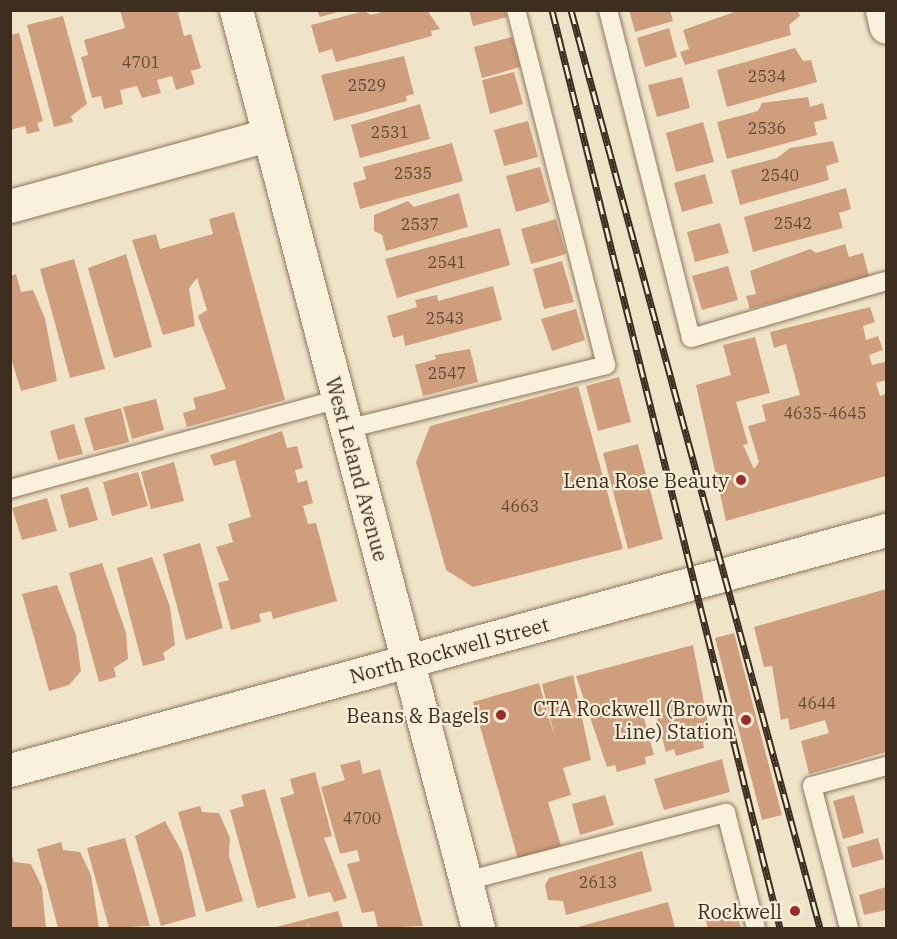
<!DOCTYPE html>
<html>
<head>
<meta charset="utf-8">
<style>
	body { margin:0 }
	#map { position:relative; width:897px; height:939px; overflow:hidden; background:#f0e4c8; font-family:"IBM Plex Serif",serif }
	div>[style] { position:absolute }
	.building>* { inset:0; background:#cf9f7d }
	.roads { filter:drop-shadow(0 0 2px #8d765c) drop-shadow(0 0 2px #8d765c) }
	.lane>* { height:18px; margin:-9px; padding:0 9px; transform-origin:9px; border-radius:9px; background:#faf1dc }
	.street>* { height:33px; margin:-16.5px; padding:0 16.5px; transform-origin:16.5px; border-radius:16.5px; background:#faf1dc }
	.rail>* { height:7px; margin-top:-3.5px; transform-origin:0; background:repeating-linear-gradient(90deg,#f7eed8 0 14px,#3d2e20 0 28px); box-sizing:border-box; border-block:2px solid #3d2e20 }
	.dots>* { width:16px; height:16px; translate:-50% -50%; box-sizing:border-box; border:3px solid #f7eed8; border-radius:50% }
	span { translate:-50% -50%; white-space:nowrap; text-align:center; line-height:1.15; -webkit-text-stroke:4.5px #f7eed8; paint-order:stroke }
	.number-label { font-size:16px; color:#624a37 }
	.number-label span { -webkit-text-stroke-width:0 }
	.street-label { font-size:20px; color:#3d2e20 }
	.poi-label { font-size:20px; color:#3d2e20 }
	.right { translate:-100% -50%; text-align:right }
	.frame { position:absolute; inset:0; border:12px solid #3d2e20; pointer-events:none }
</style>
</head>
<body>
<div id="map">
	<div class="building">
		<i style="clip-path:polygon(120px 10px,185px 10px,178px 13px,184px 36px,191px 34px,201px 68px,191px 71px,195px 84px,176px 90px,172px 76px,157px 80px,161px 93px,142px 98px,137px 86px,120px 90px,123px 104px,104px 109px,101px 96px,92px 98px,81px 57px,88px 55px,84px 40px,125px 28px)"></i>
		<i style="clip-path:polygon(317px 10px,342px 10px,342px 11px,320px 17px)"></i>
		<i style="clip-path:polygon(389px 10px,427px 10px,440px 29px,431px 31px,432px 36px,336px 62px,332px 49px,319px 53px,311px 25px,364px 11px,371px 15px)"></i>
		<i style="clip-path:polygon(469px 10px,505px 10px,507px 17px,473px 26px)"></i>
		<i style="clip-path:polygon(629px 10px,670px 10px,673px 21px,635px 32px)"></i>
		<i style="clip-path:polygon(740px 10px,798px 10px,800px 16px,789px 25px,791px 35px,685px 65px,680px 52px,689px 49px,683px 30px)"></i>
		<i style="clip-path:polygon(63px 16px,87px 104px,71px 116px,73px 122px,54px 127px,27px 25px)"></i>
		<i style="clip-path:polygon(669px 28px,677px 57px,645px 67px,637px 38px)"></i>
		<i style="clip-path:polygon(19px 33px,43px 121px,37px 123px,40px 131px,27px 134px,25px 126px,10px 130px,10px 35px)"></i>
		<i style="clip-path:polygon(512px 37px,520px 67px,482px 78px,474px 47px)"></i>
		<i style="clip-path:polygon(795px 48px,803px 61px,811px 60px,817px 82px,727px 107px,717px 70px)"></i>
		<i style="clip-path:polygon(404px 56px,414px 94px,406px 96px,407px 101px,334px 121px,321px 75px)"></i>
		<i style="clip-path:polygon(514px 72px,523px 104px,490px 114px,482px 80px)"></i>
		<i style="clip-path:polygon(682px 77px,690px 108px,657px 117px,648px 85px)"></i>
		<i style="clip-path:polygon(808px 97px,810px 107px,823px 103px,827px 119px,814px 122px,817px 135px,727px 159px,717px 122px,758px 111px,762px 103px)"></i>
		<i style="clip-path:polygon(420px 104px,430px 139px,360px 158px,351px 125px)"></i>
		<i style="clip-path:polygon(528px 121px,538px 157px,504px 166px,494px 130px)"></i>
		<i style="clip-path:polygon(703px 122px,714px 162px,676px 172px,666px 133px)"></i>
		<i style="clip-path:polygon(833px 141px,839px 162px,826px 166px,829px 180px,740px 205px,731px 170px,777px 158px,790px 148px)"></i>
		<i style="clip-path:polygon(452px 143px,463px 181px,360px 209px,353px 183px,366px 179px,363px 167px)"></i>
		<i style="clip-path:polygon(540px 167px,550px 202px,516px 212px,506px 176px)"></i>
		<i style="clip-path:polygon(705px 174px,713px 203px,682px 212px,674px 183px)"></i>
		<i style="clip-path:polygon(846px 188px,851px 209px,839px 213px,843px 228px,753px 252px,744px 217px)"></i>
		<i style="clip-path:polygon(459px 193px,468px 227px,386px 251px,382px 235px,374px 231px,374px 215px,408px 201px,414px 207px)"></i>
		<i style="clip-path:polygon(234px 212px,285px 400px,187px 427px,183px 413px,196px 409px,193px 398px,226px 389px,198px 316px,207px 310px,197px 278px,189px 288px,195px 326px,163px 335px,132px 240px,156px 234px,160px 249px,213px 234px,209px 219px)"></i>
		<i style="clip-path:polygon(556px 219px,566px 254px,531px 264px,521px 229px)"></i>
		<i style="clip-path:polygon(720px 223px,729px 253px,695px 262px,687px 232px)"></i>
		<i style="clip-path:polygon(500px 228px,510px 265px,397px 298px,385px 259px)"></i>
		<i style="clip-path:polygon(845px 244px,849px 257px,863px 253px,869px 276px,750px 309px,746px 296px,756px 294px,750px 271px,810px 249px,816px 253px)"></i>
		<i style="clip-path:polygon(126px 254px,152px 347px,114px 358px,88px 268px)"></i>
		<i style="clip-path:polygon(74px 259px,105px 369px,70px 378px,40px 269px)"></i>
		<i style="clip-path:polygon(562px 261px,574px 302px,544px 309px,533px 269px)"></i>
		<i style="clip-path:polygon(728px 266px,738px 300px,702px 310px,692px 276px)"></i>
		<i style="clip-path:polygon(16px 274px,21px 292px,33px 290px,45px 318px,57px 381px,21px 391px,10px 355px,10px 276px)"></i>
		<i style="clip-path:polygon(493px 286px,502px 320px,405px 346px,403px 335px,393px 338px,387px 316px,417px 307px,415px 300px,437px 295px,438px 301px)"></i>
		<i style="clip-path:polygon(870px 307px,875px 322px,863px 326px,866px 340px,878px 336px,883px 350px,869px 355px,872px 365px,885px 362px,886px 370px,886px 380px,876px 383px,880px 396px,886px 394px,886px 476px,726px 521px,696px 385px,731px 375px,723px 345px,755px 337px,770px 393px,736px 402px,748px 444px,743px 445px,754px 469px,759px 462px,748px 426px,766px 421px,762px 405px,800px 395px,786px 344px,774px 348px,770px 332px)"></i>
		<i style="clip-path:polygon(576px 309px,585px 340px,552px 351px,541px 319px)"></i>
		<i style="clip-path:polygon(470px 349px,478px 382px,423px 396px,415px 365px,436px 359px,435px 355px)"></i>
		<i style="clip-path:polygon(619px 377px,631px 422px,598px 431px,586px 386px)"></i>
		<i style="clip-path:polygon(578px 386px,623px 549px,473px 587px,446px 570px,416px 462px,430px 426px)"></i>
		<i style="clip-path:polygon(156px 399px,164px 430px,132px 439px,123px 407px)"></i>
		<i style="clip-path:polygon(121px 408px,129px 442px,94px 451px,84px 418px)"></i>
		<i style="clip-path:polygon(74px 424px,83px 454px,58px 460px,50px 431px)"></i>
		<i style="clip-path:polygon(282px 431px,287px 448px,297px 446px,303px 468px,295px 470px,298px 483px,307px 480px,313px 503px,303px 506px,308px 524px,316px 523px,337px 601px,273px 619px,271px 611px,259px 614px,261px 622px,231px 630px,218px 583px,229px 580px,216px 547px,233px 542px,228px 524px,251px 517px,235px 460px,214px 466px,210px 455px)"></i>
		<i style="clip-path:polygon(638px 444px,663px 539px,628px 549px,603px 453px)"></i>
		<i style="clip-path:polygon(174px 462px,184px 501px,151px 509px,141px 472px)"></i>
		<i style="clip-path:polygon(138px 472px,148px 506px,112px 516px,103px 482px)"></i>
		<i style="clip-path:polygon(88px 487px,98px 520px,69px 528px,60px 495px)"></i>
		<i style="clip-path:polygon(47px 498px,57px 531px,22px 540px,12px 508px)"></i>
		<i style="clip-path:polygon(200px 543px,223px 628px,186px 640px,163px 554px)"></i>
		<i style="clip-path:polygon(152px 557px,170px 607px,175px 645px,163px 653px,165px 660px,143px 666px,117px 568px)"></i>
		<i style="clip-path:polygon(102px 563px,126px 633px,128px 659px,114px 668px,116px 677px,99px 682px,69px 573px)"></i>
		<i style="clip-path:polygon(57px 585px,76px 635px,81px 671px,69px 685px,49px 691px,22px 594px)"></i>
		<i style="clip-path:polygon(886px 589px,886px 752px,809px 774px,801px 741px,829px 733px,825px 720px,790px 730px,788px 718px,781px 720px,772px 666px,764px 667px,754px 627px)"></i>
		<i style="clip-path:polygon(734px 633px,782px 815px,762px 820px,715px 638px)"></i>
		<i style="clip-path:polygon(693px 645px,711px 739px,703px 742px,704px 748px,676px 756px,674px 749px,666px 752px,654px 708px,646px 703px,642px 711px,654px 755px,645px 757px,646px 764px,617px 772px,615px 765px,607px 767px,576px 676px)"></i>
		<i style="clip-path:polygon(573px 675px,591px 760px,563px 768px,571px 795px,548px 802px,561px 846px,518px 859px,473px 702px,539px 683px,555px 738px,542px 684px)"></i>
		<i style="clip-path:polygon(722px 759px,730px 792px,664px 810px,654px 779px)"></i>
		<i style="clip-path:polygon(360px 760px,363px 774px,380px 769px,423px 926px,378px 928px,374px 911px,362px 913px,347px 864px,360px 861px,357px 850px,340px 854px,321px 787px,345px 780px,340px 765px)"></i>
		<i style="clip-path:polygon(315px 772px,332px 836px,324px 838px,347px 898px,334px 902px,330px 892px,308px 897px,280px 798px,294px 794px,290px 779px)"></i>
		<i style="clip-path:polygon(265px 789px,296px 898px,257px 908px,230px 810px,244px 806px,241px 795px)"></i>
		<i style="clip-path:polygon(605px 795px,614px 825px,580px 835px,572px 804px)"></i>
		<i style="clip-path:polygon(854px 795px,864px 833px,843px 839px,833px 801px)"></i>
		<i style="clip-path:polygon(200px 806px,202px 812px,219px 813px,230px 838px,229px 856px,243px 901px,206px 912px,178px 812px)"></i>
		<i style="clip-path:polygon(165px 821px,182px 852px,196px 916px,161px 926px,135px 836px)"></i>
		<i style="clip-path:polygon(125px 838px,150px 926px,109px 928px,87px 848px)"></i>
		<i style="clip-path:polygon(878px 838px,884px 859px,852px 868px,847px 847px)"></i>
		<i style="clip-path:polygon(61px 842px,63px 850px,80px 852px,91px 875px,99px 928px,58px 928px,37px 849px)"></i>
		<i style="clip-path:polygon(10px 850px,14px 862px,31px 864px,42px 887px,46px 928px,10px 928px)"></i>
		<i style="clip-path:polygon(642px 851px,652px 891px,566px 915px,563px 901px,548px 900px,545px 885px,549px 878px)"></i>
		<i style="clip-path:polygon(886px 887px,886px 910px,864px 915px,859px 895px)"></i>
		<i style="clip-path:polygon(668px 902px,675px 928px,578px 928px,578px 927px)"></i>
		<i style="clip-path:polygon(735px 909px,741px 928px,708px 928px,705px 918px)"></i>
		<i style="clip-path:polygon(338px 911px,343px 928px,309px 928px,307px 922px,308px 928px,272px 928px)"></i>
	</div>
	<div class="roads">
		<div class="lane">
			<i style="left:608px;top:10px;width:338px;rotate:75.8deg"></i>
			<i style="left:691px;top:338px;width:203px;rotate:-16.3deg"></i>
			<i style="left:346px;top:429px;width:268px;rotate:-13.8deg"></i>
			<i style="left:606px;top:365px;width:366px;rotate:-104.2deg"></i>
			<i style="left:10px;top:489px;width:341px;rotate:-15.3deg"></i>
			<i style="left:466px;top:881px;width:269px;rotate:-14.7deg"></i>
			<i style="left:726px;top:813px;width:119px;rotate:75.4deg"></i>
			<i style="left:849px;top:928px;width:147px;rotate:-104.6deg"></i>
			<i style="left:812px;top:786px;width:77px;rotate:-15.1deg"></i>
		</div>
		<div class="street">
			<i style="left:236px;top:10px;width:949px;rotate:75.23deg"></i>
			<i style="left:882px;top:10px;width:17px;rotate:77deg"></i>
			<i style="left:10px;top:206px;width:268px;rotate:-15.4deg"></i>
			<i style="left:10px;top:770px;width:908px;rotate:-15.32deg"></i>
		</div>
	</div>
	<div class="rail">
		<i style="left:552px;top:10px;width:946px;rotate:76.05deg"></i>
		<i style="left:571px;top:10px;width:951px;rotate:74.82deg"></i>
	</div>
	<div class="dots">
		<i style="left:741px;top:480px;background:#9e2a2b"></i>
		<i style="left:501px;top:715px;background:#9e2a2b"></i>
		<i style="left:746px;top:720px;background:#9e2a2b"></i>
		<i style="left:795px;top:911px;background:#9e2a2b"></i>
	</div>
	<div class="number-label">
		<span style="left:141px;top:62px">4701</span>
		<span style="left:767px;top:76px">2534</span>
		<span style="left:367px;top:85px">2529</span>
		<span style="left:767px;top:128px">2536</span>
		<span style="left:390px;top:132px">2531</span>
		<span style="left:413px;top:173px">2535</span>
		<span style="left:780px;top:175px">2540</span>
		<span style="left:793px;top:223px">2542</span>
		<span style="left:420px;top:224px">2537</span>
		<span style="left:447px;top:262px">2541</span>
		<span style="left:445px;top:318px">2543</span>
		<span style="left:447px;top:373px">2547</span>
		<span style="left:825px;top:413px">4635-4645</span>
		<span style="left:520px;top:506px">4663</span>
		<span style="left:817px;top:703px">4644</span>
		<span style="left:362px;top:818px">4700</span>
		<span style="left:598px;top:882px">2613</span>
	</div>
	<div class="street-label">
		<span style="left:357px;top:469px;rotate:75deg">West Leland Avenue</span>
		<span style="left:449px;top:650px;rotate:-15deg">North Rockwell Street</span>
	</div>
	<div class="poi-label">
		<span class="right" style="left:729px;top:480px">Lena Rose Beauty</span>
		<span class="right" style="left:734px;top:720px">CTA Rockwell (Brown<br>Line) Station</span>
		<span class="right" style="left:489px;top:715px">Beans &amp; Bagels</span>
		<span class="right" style="left:782px;top:911px">Rockwell</span>
	</div>
	<div class="frame"></div>
</div>
</body>
</html>
